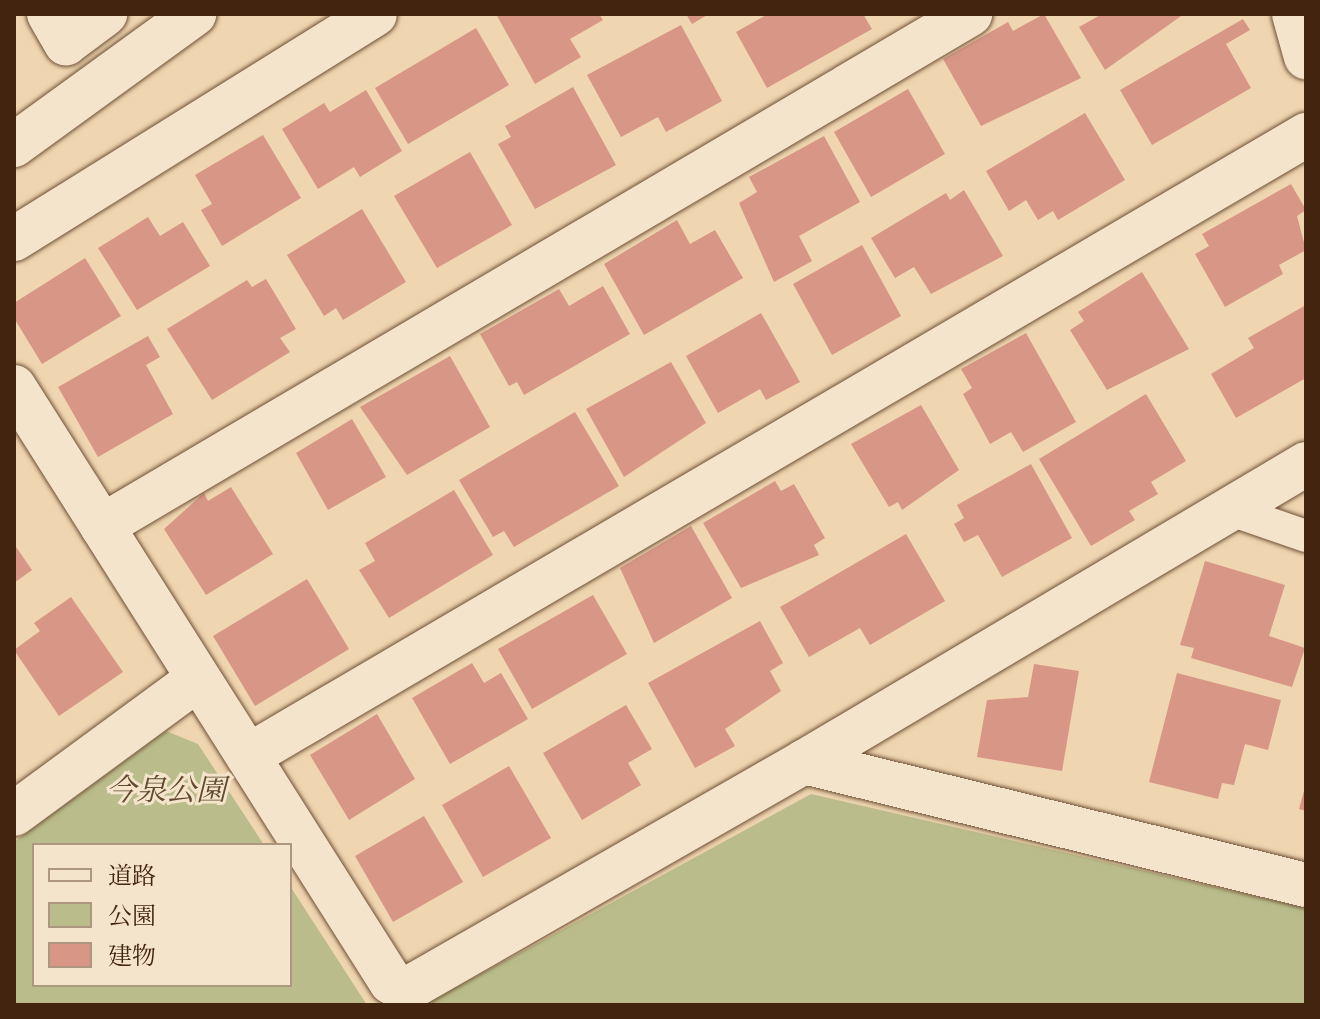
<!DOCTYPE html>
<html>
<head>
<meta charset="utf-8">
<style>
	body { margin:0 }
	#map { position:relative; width:1320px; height:1019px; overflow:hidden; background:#efd5b0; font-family:"Sorts Mill Goudy","Noto Serif JP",serif }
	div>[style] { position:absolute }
	.green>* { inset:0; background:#babd8b }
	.building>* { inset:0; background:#d89687 }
	.roads { filter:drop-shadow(0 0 2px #6e5036) drop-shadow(0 0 2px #6e5036) }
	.service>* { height:32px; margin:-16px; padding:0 16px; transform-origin:16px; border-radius:16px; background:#f5e4cc }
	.minor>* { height:44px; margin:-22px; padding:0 22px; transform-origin:22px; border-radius:22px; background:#f5e4cc }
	span { translate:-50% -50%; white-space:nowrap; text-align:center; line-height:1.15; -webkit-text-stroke:6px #f5e4cc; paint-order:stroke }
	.park-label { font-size:30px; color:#614a2d; font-style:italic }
	.frame { position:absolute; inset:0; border:16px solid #43240e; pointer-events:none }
	.legend { position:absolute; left:32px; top:843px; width:260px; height:144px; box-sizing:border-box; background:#f5e4cc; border:2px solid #ae9780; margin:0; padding:10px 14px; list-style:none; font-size:24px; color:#43240e }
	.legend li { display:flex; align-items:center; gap:16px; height:40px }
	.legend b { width:40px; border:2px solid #ae9780 }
</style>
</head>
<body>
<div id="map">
	<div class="green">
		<i style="clip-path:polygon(166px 731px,198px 744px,264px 845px,34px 845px,34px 985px,290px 985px,290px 886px,367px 1005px,14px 1005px,14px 842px)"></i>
		<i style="clip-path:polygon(811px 794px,1306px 908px,1306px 1005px,424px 1005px)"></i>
	</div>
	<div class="building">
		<i style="clip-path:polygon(496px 14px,599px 14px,603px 20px,570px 39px,581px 57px,535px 84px)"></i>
		<i style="clip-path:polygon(686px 14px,709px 14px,692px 24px)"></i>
		<i style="clip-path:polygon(768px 14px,863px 14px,872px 29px,767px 88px,736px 32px)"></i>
		<i style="clip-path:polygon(1044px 14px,1081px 78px,981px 126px,943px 59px,1008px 22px,1013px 31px)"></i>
		<i style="clip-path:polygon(1102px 14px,1184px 14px,1105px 70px,1079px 27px)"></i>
		<i style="clip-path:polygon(1243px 19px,1250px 30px,1226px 44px,1251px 88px,1152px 145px,1120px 90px)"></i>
		<i style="clip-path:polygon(681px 25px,722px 101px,666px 132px,658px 117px,621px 137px,587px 75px)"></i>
		<i style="clip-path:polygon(476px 28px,509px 85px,408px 144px,375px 88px)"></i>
		<i style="clip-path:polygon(573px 87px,616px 165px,535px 209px,498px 144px,511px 137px,505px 126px)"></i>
		<i style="clip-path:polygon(908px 89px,945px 154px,871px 197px,834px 132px)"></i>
		<i style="clip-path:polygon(366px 90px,402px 151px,360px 177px,354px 167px,318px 189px,282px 129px,324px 103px,330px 112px)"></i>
		<i style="clip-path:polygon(1085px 113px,1125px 180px,1058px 220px,1053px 211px,1038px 220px,1026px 200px,1009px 211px,986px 171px)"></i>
		<i style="clip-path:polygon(263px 135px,301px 198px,222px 246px,201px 210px,212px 204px,195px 175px)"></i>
		<i style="clip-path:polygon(824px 136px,860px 202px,799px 236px,812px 261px,774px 282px,739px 203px,757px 192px,749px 177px)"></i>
		<i style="clip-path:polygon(470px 152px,512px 225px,437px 268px,394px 196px)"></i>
		<i style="clip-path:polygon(1291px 184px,1306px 210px,1297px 216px,1306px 250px,1279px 265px,1283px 274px,1225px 307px,1195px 254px,1209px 246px,1202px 234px)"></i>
		<i style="clip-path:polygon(964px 190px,1003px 256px,931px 294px,914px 267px,895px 278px,871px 238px,946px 193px,950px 200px)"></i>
		<i style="clip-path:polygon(362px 209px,406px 282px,343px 320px,336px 308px,324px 316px,287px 255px)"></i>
		<i style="clip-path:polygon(148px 217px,160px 236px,183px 222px,210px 266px,137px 310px,98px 248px)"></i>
		<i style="clip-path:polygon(677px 220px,690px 244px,715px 230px,743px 278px,644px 335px,604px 264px)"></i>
		<i style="clip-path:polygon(862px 245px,901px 316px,832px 355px,793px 284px)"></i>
		<i style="clip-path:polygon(85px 258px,121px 316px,42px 364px,14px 318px,14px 303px)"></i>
		<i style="clip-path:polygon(1142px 272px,1189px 349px,1107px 390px,1070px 330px,1084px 321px,1078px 312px)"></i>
		<i style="clip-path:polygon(266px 279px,296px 329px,280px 338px,290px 352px,212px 400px,167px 329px,247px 280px,252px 287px)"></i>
		<i style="clip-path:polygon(603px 286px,630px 334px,524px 395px,517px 382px,509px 386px,480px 334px,559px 289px,569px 306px)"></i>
		<i style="clip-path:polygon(1306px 305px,1306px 378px,1236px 418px,1211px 374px,1254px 348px,1248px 338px)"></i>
		<i style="clip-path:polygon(761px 313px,800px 382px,766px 400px,760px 389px,718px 413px,686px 356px)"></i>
		<i style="clip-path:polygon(1026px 333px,1076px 422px,1023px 452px,1011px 432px,990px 444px,963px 394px,972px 388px,961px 369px)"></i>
		<i style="clip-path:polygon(148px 336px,160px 357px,146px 365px,173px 414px,98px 457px,58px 387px)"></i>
		<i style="clip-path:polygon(450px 356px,490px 427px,407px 475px,360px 407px)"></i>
		<i style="clip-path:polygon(671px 362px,706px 423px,624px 477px,586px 409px)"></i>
		<i style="clip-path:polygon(1146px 394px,1186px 461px,1151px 482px,1158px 494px,1129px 511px,1135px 520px,1091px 546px,1039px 459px)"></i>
		<i style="clip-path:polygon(921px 405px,959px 470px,902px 510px,898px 502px,889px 507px,851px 444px)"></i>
		<i style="clip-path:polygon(575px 412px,619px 486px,514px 547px,504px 531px,493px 537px,459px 480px)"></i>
		<i style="clip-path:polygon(352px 419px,386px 477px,328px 510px,296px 453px)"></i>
		<i style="clip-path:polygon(1031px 464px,1072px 538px,1002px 577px,978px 535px,964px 542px,954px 524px,964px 518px,957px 505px)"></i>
		<i style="clip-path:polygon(775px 481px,781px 491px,794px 484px,825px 538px,814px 545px,819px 555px,741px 588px,703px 523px)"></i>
		<i style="clip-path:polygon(231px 487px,273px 554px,206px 595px,164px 529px,204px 493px,208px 501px)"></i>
		<i style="clip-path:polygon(454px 490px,493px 555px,389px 618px,359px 570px,375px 561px,365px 543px)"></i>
		<i style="clip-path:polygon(691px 526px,732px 598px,654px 643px,620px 568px)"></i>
		<i style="clip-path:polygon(906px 534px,945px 601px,870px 645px,860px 628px,809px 657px,780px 607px)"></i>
		<i style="clip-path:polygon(14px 544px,32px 570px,14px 583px)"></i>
		<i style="clip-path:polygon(1205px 561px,1285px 585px,1269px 636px,1305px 648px,1292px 687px,1191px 658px,1194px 648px,1180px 645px)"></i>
		<i style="clip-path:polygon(307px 579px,349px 649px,255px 706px,213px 636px)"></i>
		<i style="clip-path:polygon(593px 595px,627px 654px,532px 709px,498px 649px)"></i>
		<i style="clip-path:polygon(71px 597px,123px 672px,59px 716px,14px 650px,40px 631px,34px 623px)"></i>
		<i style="clip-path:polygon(760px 621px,783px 663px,770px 671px,781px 691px,725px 729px,735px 746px,695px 768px,648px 683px)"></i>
		<i style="clip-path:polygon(472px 663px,484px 683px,501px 673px,528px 719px,450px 764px,412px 698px)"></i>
		<i style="clip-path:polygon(1034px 664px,1079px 671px,1062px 771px,977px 757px,987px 700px,1028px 697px)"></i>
		<i style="clip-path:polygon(1177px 673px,1281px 700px,1268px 750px,1245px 744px,1234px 785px,1222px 783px,1218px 799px,1149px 782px)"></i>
		<i style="clip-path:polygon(626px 705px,652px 749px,628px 763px,641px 785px,582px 820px,543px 753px)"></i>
		<i style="clip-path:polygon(377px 714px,415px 779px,349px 820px,310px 755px)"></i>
		<i style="clip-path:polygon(509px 766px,551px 838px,483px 877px,442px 805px)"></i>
		<i style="clip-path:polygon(1305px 787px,1306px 787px,1306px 811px,1299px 809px)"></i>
		<i style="clip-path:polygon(424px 816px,463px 882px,393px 922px,355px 856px)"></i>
	</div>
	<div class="roads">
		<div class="service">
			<i style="left:1231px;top:510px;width:79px;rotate:19.1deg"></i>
		</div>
		<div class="minor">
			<i style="left:49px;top:14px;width:34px;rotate:60deg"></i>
			<i style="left:66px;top:43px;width:49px;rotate:-36.6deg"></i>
			<i style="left:1294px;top:14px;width:45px;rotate:74.4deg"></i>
			<i style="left:14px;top:145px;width:223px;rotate:-36deg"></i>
			<i style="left:14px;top:239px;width:425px;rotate:-31.9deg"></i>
			<i style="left:14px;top:387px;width:704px;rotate:57.64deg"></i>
			<i style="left:391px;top:982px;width:17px;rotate:28deg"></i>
			<i style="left:406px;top:990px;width:459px;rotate:-29.8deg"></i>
			<i style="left:804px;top:762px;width:517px;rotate:13.77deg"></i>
			<i style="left:102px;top:526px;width:1008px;rotate:-30.53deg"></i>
			<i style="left:248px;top:756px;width:1227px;rotate:-30.41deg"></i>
			<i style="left:804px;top:762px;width:584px;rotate:-30.69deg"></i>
			<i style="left:14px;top:814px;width:228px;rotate:-36.3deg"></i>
		</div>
	</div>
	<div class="park-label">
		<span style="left:166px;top:793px">今泉公園</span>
	</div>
	<div class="frame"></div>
	<ul class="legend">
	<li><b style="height:10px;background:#f5e4cc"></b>道路</li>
	<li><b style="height:22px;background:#babd8b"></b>公園</li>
	<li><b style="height:22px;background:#d89687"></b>建物</li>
	</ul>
</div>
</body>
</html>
